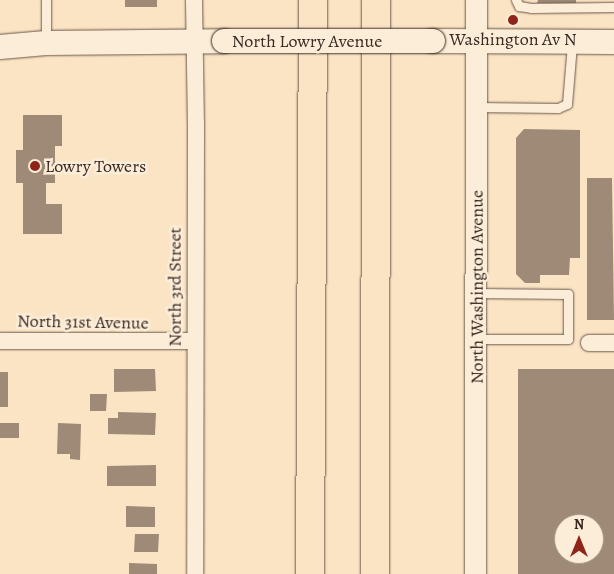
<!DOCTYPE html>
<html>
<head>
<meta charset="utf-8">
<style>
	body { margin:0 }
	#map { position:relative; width:614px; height:574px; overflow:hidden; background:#fbe4c3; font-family:Alegreya,serif }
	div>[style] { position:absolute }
	.building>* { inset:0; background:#9e8a76 }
	.roads { filter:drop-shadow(0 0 1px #6a584b) drop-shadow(0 0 1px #6a584b) }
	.service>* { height:9px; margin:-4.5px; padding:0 4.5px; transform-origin:4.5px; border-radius:4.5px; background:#fcedd8 }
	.minor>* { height:16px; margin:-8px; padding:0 8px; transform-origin:8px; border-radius:8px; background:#fcedd8 }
	.tertiary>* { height:21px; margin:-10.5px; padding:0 10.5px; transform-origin:10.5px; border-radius:10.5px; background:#fcedd8 }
	.secondary>* { height:24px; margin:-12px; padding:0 12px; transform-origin:12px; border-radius:12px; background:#fcedd8 }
	.motorway>* { height:28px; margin:-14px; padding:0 14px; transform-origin:14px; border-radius:14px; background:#fbe4c3 }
	.bridges { filter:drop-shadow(0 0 1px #3a2923) drop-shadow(0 0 1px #3a2923) }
	.secondary-bridge>* { height:24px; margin:-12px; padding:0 12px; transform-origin:12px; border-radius:12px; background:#fcedd8 }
	.dots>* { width:14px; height:14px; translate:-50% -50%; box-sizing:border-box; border:2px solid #fcedd8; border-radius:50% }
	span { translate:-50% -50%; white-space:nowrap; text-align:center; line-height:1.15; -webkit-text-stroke:5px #fcedd8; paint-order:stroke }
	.poi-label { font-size:18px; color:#3a2923 }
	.left { translate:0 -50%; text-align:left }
	.street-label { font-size:18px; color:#3a2923 }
	.north { position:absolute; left:554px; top:514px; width:50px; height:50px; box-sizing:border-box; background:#fcedd8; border:1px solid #ae9f90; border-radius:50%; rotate:0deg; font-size:14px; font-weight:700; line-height:20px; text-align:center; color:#3a2923 }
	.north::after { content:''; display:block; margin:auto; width:18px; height:22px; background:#8f2418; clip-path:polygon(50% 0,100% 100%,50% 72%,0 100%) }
</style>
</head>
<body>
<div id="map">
	<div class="building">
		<i style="clip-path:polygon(125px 0,157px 0,157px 7px,125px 7px)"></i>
		<i style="clip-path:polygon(538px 0,576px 0,576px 3px,537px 3px)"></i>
		<i style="clip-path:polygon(23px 115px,62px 115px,62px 146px,55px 146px,55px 183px,46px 183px,46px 204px,62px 204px,62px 234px,23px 234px,23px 183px,16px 183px,16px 150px,23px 150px)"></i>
		<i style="clip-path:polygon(524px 129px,580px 130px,580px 258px,570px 258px,569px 275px,540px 275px,540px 283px,525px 283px,516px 274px,516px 138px)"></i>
		<i style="clip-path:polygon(587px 178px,612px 178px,614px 320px,587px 320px)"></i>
		<i style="clip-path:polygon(114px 369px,155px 369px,156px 391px,114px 392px)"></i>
		<i style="clip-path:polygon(evenodd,518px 369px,614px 369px,614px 574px,518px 574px,518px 369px,564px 524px,594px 524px,594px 554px,564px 554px,564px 524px)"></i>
		<i style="clip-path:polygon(0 372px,8px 372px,8px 407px,0 407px)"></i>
		<i style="clip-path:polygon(90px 394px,107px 394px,106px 411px,90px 411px)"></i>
		<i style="clip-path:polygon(118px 412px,156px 413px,155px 435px,108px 434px,108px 418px,118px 418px)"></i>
		<i style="clip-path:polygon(0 423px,19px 423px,19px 438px,0 438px)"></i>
		<i style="clip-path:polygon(58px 423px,81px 424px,80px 460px,70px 459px,70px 454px,57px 454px)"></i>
		<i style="clip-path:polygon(156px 465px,156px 486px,107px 486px,107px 466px)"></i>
		<i style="clip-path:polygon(126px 506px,155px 507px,155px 527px,126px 527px)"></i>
		<i style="clip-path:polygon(135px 534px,159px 534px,158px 552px,134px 552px)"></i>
		<i style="clip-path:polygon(129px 563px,157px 564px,157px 574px,129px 574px)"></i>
	</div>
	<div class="roads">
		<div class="service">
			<i style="left:46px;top:0;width:43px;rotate:90deg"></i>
			<i style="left:516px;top:0;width:7px;rotate:63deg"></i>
			<i style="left:519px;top:6px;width:12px;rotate:9deg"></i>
			<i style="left:531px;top:8px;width:83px;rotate:-0.7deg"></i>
			<i style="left:476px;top:107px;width:82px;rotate:0.7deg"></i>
			<i style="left:558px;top:108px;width:10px;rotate:-24deg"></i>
			<i style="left:567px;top:104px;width:60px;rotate:-85.2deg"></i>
			<i style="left:477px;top:293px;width:91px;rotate:0.6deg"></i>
			<i style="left:568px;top:294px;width:45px;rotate:90deg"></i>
			<i style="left:568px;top:339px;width:91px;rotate:180deg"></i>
		</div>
		<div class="minor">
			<i style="left:194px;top:0;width:124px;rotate:89.1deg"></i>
			<i style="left:196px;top:124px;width:450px;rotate:90.1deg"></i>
			<i style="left:0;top:341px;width:195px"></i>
			<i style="left:589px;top:343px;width:25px"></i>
		</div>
		<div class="tertiary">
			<i style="left:475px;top:574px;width:574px;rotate:-89.9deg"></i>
		</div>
		<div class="secondary">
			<i style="left:433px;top:41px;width:181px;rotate:0.3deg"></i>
			<i style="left:0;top:47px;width:46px;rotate:-5deg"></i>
			<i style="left:46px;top:43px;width:178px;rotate:-0.6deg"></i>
		</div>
		<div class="motorway">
			<i style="left:310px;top:574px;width:574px;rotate:-89.7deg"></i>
			<i style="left:375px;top:574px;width:574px;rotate:-89.9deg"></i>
		</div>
	</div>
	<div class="bridges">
		<div class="secondary-bridge">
			<i style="left:224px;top:41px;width:209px"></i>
		</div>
	</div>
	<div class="dots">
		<i style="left:513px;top:20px;background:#8f2418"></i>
		<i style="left:35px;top:166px;background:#8f2418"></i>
	</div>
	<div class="poi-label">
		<span style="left:513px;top:39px">Washington Av N</span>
		<span class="left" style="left:45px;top:166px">Lowry Towers</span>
	</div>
	<div class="street-label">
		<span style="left:307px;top:41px">North Lowry Avenue</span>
		<span style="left:175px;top:287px;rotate:-90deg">North 3rd Street</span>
		<span style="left:477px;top:287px;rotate:-90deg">North Washington Avenue</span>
		<span style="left:83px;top:322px;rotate:1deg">North 31st Avenue</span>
	</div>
	<div class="north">N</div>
</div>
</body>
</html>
